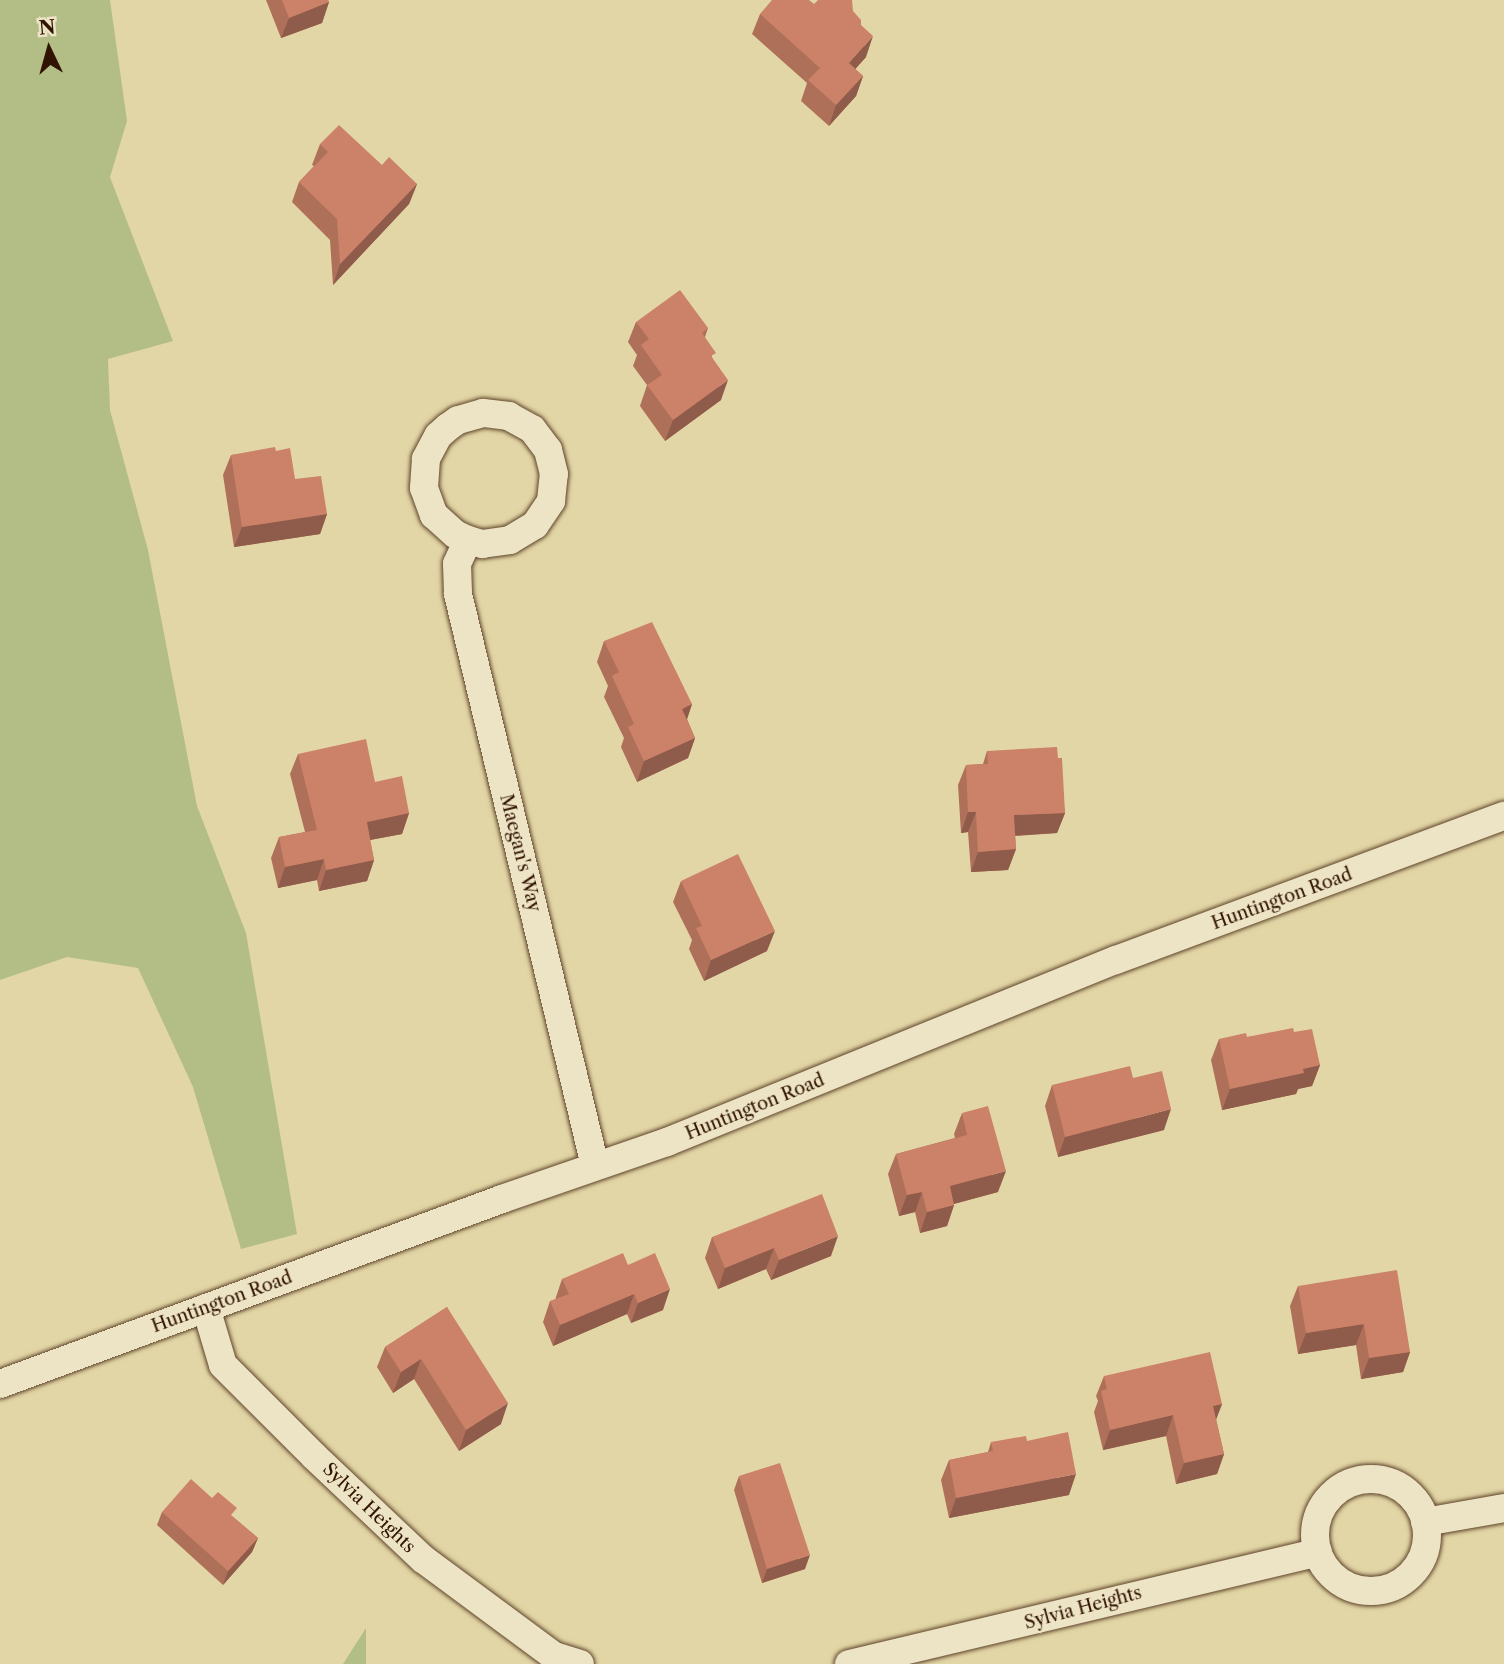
<!DOCTYPE html>
<html>
<head>
<meta charset="utf-8">
<style>
	body { margin:0 }
	#map { position:relative; width:1504px; height:1664px; overflow:hidden; background:#e3d6a6; font-family:"Libre Caslon Text",serif }
	div>[style] { position:absolute }
	.green>* { inset:0; background:#b3be87 }
	.roads { filter:drop-shadow(0 0 2px #5e442a) drop-shadow(0 0 2px #5e442a) }
	.street>* { height:28px; margin:-14px; padding:0 14px; transform-origin:14px; border-radius:14px; background:#ede4c5 }
	.street>.ring { margin:-14px; padding:0; box-sizing:content-box; background:none; border:28px solid #ede4c5; border-radius:50% }
	.wall>* { inset:0; background:#af705a }
	.shaded-wall>* { inset:0; background:#8f5b4a }
	.building>* { inset:0; background:#cc8269 }
	span { translate:-50% -50%; white-space:nowrap; text-align:center; line-height:1.15; -webkit-text-stroke:5px #ede4c5; paint-order:stroke }
	.street-label { font-size:18px; color:#311301 }
	.north { position:absolute; left:14px; top:14px; width:70px; height:70px; -webkit-text-stroke:5px #ede4c5; paint-order:stroke; rotate:355deg; font-size:19px; font-weight:700; line-height:28px; text-align:center; color:#311301 }
	.north::after { content:''; display:block; margin:auto; width:24px; height:32px; background:#311301; clip-path:polygon(50% 0,100% 100%,50% 72%,0 100%) }
</style>
</head>
<body>
<div id="map">
	<div class="green">
		<i style="clip-path:polygon(0 0,110px 0,127px 121px,110px 177px,173px 341px,108px 359px,110px 410px,148px 550px,197px 806px,246px 933px,297px 1234px,241px 1249px,193px 1087px,138px 968px,67px 957px,0 980px)"></i>
		<i style="clip-path:polygon(366px 1628px,366px 1664px,343px 1664px)"></i>
	</div>
	<div class="roads">
		<div class="street">
			<i style="left:468px;top:540px;width:15px;rotate:16deg"></i>
			<i style="left:482px;top:544px;width:28px;rotate:-8deg"></i>
			<i style="left:510px;top:540px;width:29px;rotate:-31deg"></i>
			<i style="left:535px;top:525px;width:29px;rotate:-56deg"></i>
			<i style="left:551px;top:501px;width:27px;rotate:-84deg"></i>
			<i style="left:554px;top:474px;width:25px;rotate:-104deg"></i>
			<i style="left:548px;top:450px;width:26px;rotate:-127deg"></i>
			<i style="left:532px;top:429px;width:26px;rotate:-151deg"></i>
			<i style="left:509px;top:416px;width:26px;rotate:-173deg"></i>
			<i style="left:483px;top:413px;width:26px;rotate:164deg"></i>
			<i style="left:458px;top:420px;width:12px;rotate:145deg"></i>
			<i style="left:448px;top:427px;width:13px;rotate:138deg"></i>
			<i style="left:438px;top:436px;width:26px;rotate:118deg"></i>
			<i style="left:426px;top:459px;width:29px;rotate:94deg"></i>
			<i style="left:424px;top:488px;width:29px;rotate:70deg"></i>
			<i style="left:434px;top:515px;width:28px;rotate:42deg"></i>
			<i style="left:455px;top:534px;width:14px;rotate:25deg"></i>
			<i style="left:468px;top:540px;width:26px;rotate:115deg"></i>
			<i style="left:457px;top:564px;width:30px;rotate:88deg"></i>
			<i style="left:458px;top:594px;width:588px;rotate:76.53deg"></i>
			<i style="left:206px;top:1308px;width:59px;rotate:73.4deg"></i>
			<i style="left:223px;top:1365px;width:130px;rotate:45deg"></i>
			<i style="left:315px;top:1457px;width:149px;rotate:43.4deg"></i>
			<i style="left:423px;top:1559px;width:163px;rotate:36.5deg"></i>
			<i style="left:554px;top:1656px;width:27px;rotate:17deg"></i>
			<i style="left:0;top:1384px;width:535px;rotate:-20.23deg"></i>
			<i style="left:502px;top:1199px;width:175px;rotate:-19.1deg"></i>
			<i style="left:667px;top:1142px;width:484px;rotate:-22.1deg"></i>
			<i style="left:1116px;top:960px;width:414px;rotate:-20.4deg"></i>
			<i class="ring" style="left:1315px;top:1479px;width:84px;height:84px"></i>
			<i style="left:1425px;top:1522px;width:80px;rotate:-10deg"></i>
			<i style="left:849px;top:1664px;width:482px;rotate:-13.4deg"></i>
		</div>
	</div>
	<div class="wall">
		<i style="clip-path:polygon(266px 0,328px 0,329px 2px,322px 23px,281px 38px)"></i>
		<i style="clip-path:polygon(814px 4px,861px 25px,866px 57px,855px 69px,863px 76px,856px 96px,829px 126px,801px 101px,807px 83px,752px 34px,760px 14px)"></i>
		<i style="clip-path:polygon(320px 144px,382px 165px,417px 184px,409px 204px,333px 285px,330px 240px,292px 202px,299px 182px,314px 166px,312px 165px)"></i>
		<i style="clip-path:polygon(636px 322px,708px 328px,705px 337px,713px 360px,721px 400px,665px 441px,640px 406px,647px 385px,633px 366px,637px 355px,628px 342px)"></i>
		<i style="clip-path:polygon(276px 451px,295px 479px,327px 514px,320px 534px,234px 547px,223px 475px,231px 455px)"></i>
		<i style="clip-path:polygon(604px 641px,692px 704px,687px 719px,695px 738px,688px 758px,637px 782px,621px 747px,624px 738px,604px 697px,608px 686px,597px 662px)"></i>
		<i style="clip-path:polygon(987px 751px,1058px 758px,1065px 813px,1057px 833px,1015px 836px,1016px 849px,1008px 870px,971px 872px,968px 832px,961px 833px,958px 785px,966px 765px,983px 764px)"></i>
		<i style="clip-path:polygon(298px 754px,375px 782px,409px 813px,402px 834px,370px 840px,374px 860px,367px 881px,319px 891px,317px 880px,278px 888px,271px 858px,279px 837px,305px 832px,290px 774px)"></i>
		<i style="clip-path:polygon(681px 881px,767px 951px,704px 981px,689px 949px,692px 940px,673px 902px)"></i>
		<i style="clip-path:polygon(1294px 1032px,1320px 1065px,1312px 1086px,1298px 1089px,1296px 1094px,1222px 1110px,1211px 1060px,1219px 1039px,1247px 1037px)"></i>
		<i style="clip-path:polygon(1052px 1085px,1164px 1130px,1058px 1157px,1045px 1106px)"></i>
		<i style="clip-path:polygon(962px 1113px,998px 1192px,954px 1204px,954px 1205px,947px 1226px,920px 1233px,915px 1212px,899px 1216px,888px 1174px,896px 1154px,955px 1138px,954px 1134px)"></i>
		<i style="clip-path:polygon(712px 1237px,831px 1256px,771px 1280px,766px 1269px,718px 1289px,705px 1258px)"></i>
		<i style="clip-path:polygon(628px 1265px,663px 1310px,631px 1323px,627px 1314px,553px 1346px,543px 1322px,550px 1301px,555px 1300px,562px 1279px)"></i>
		<i style="clip-path:polygon(1298px 1286px,1410px 1352px,1403px 1372px,1361px 1379px,1356px 1345px,1298px 1354px,1290px 1306px)"></i>
		<i style="clip-path:polygon(447px 1307px,501px 1424px,459px 1451px,414px 1379px,393px 1393px,377px 1367px,385px 1347px)"></i>
		<i style="clip-path:polygon(1104px 1376px,1222px 1404px,1216px 1419px,1224px 1454px,1217px 1474px,1176px 1484px,1166px 1436px,1103px 1450px,1094px 1412px,1098px 1401px,1096px 1396px)"></i>
		<i style="clip-path:polygon(1027px 1441px,1069px 1495px,949px 1518px,941px 1480px,949px 1460px,988px 1452px,991px 1442px)"></i>
		<i style="clip-path:polygon(739px 1476px,805px 1569px,762px 1583px,734px 1490px)"></i>
		<i style="clip-path:polygon(162px 1512px,233px 1517px,258px 1538px,252px 1552px,223px 1585px,157px 1525px)"></i>
	</div>
	<div class="shaded-wall">
		<i style="clip-path:polygon(329px 2px,322px 23px,281px 38px,289px 18px)"></i>
		<i style="clip-path:polygon(873px 36px,866px 57px,842px 84px,849px 63px)"></i>
		<i style="clip-path:polygon(863px 76px,856px 96px,829px 126px,836px 105px)"></i>
		<i style="clip-path:polygon(417px 184px,409px 204px,333px 285px,340px 264px)"></i>
		<i style="clip-path:polygon(728px 380px,721px 400px,665px 441px,673px 420px)"></i>
		<i style="clip-path:polygon(327px 514px,320px 534px,234px 547px,242px 527px)"></i>
		<i style="clip-path:polygon(692px 704px,685px 725px,682px 709px)"></i>
		<i style="clip-path:polygon(695px 738px,688px 758px,637px 782px,644px 761px)"></i>
		<i style="clip-path:polygon(968px 812px,976px 812px,968px 832px,961px 833px)"></i>
		<i style="clip-path:polygon(409px 813px,402px 834px,359px 842px,367px 822px)"></i>
		<i style="clip-path:polygon(1065px 813px,1057px 833px,1007px 836px,1014px 815px)"></i>
		<i style="clip-path:polygon(1016px 849px,1008px 870px,971px 872px,978px 852px)"></i>
		<i style="clip-path:polygon(324px 859px,317px 880px,278px 888px,285px 867px)"></i>
		<i style="clip-path:polygon(374px 860px,367px 881px,319px 891px,326px 870px)"></i>
		<i style="clip-path:polygon(775px 931px,767px 951px,704px 981px,711px 960px)"></i>
		<i style="clip-path:polygon(1320px 1065px,1312px 1086px,1298px 1089px,1296px 1094px,1222px 1110px,1230px 1089px,1303px 1069px)"></i>
		<i style="clip-path:polygon(1171px 1109px,1164px 1130px,1058px 1157px,1065px 1137px)"></i>
		<i style="clip-path:polygon(1006px 1171px,998px 1192px,942px 1207px,950px 1186px)"></i>
		<i style="clip-path:polygon(922px 1192px,915px 1212px,899px 1216px,907px 1195px)"></i>
		<i style="clip-path:polygon(954px 1205px,947px 1226px,920px 1233px,927px 1212px)"></i>
		<i style="clip-path:polygon(838px 1236px,831px 1256px,771px 1280px,779px 1260px)"></i>
		<i style="clip-path:polygon(774px 1248px,766px 1269px,718px 1289px,725px 1268px)"></i>
		<i style="clip-path:polygon(670px 1289px,663px 1310px,631px 1323px,638px 1303px)"></i>
		<i style="clip-path:polygon(634px 1294px,627px 1314px,553px 1346px,560px 1325px)"></i>
		<i style="clip-path:polygon(1364px 1324px,1356px 1345px,1298px 1354px,1306px 1333px)"></i>
		<i style="clip-path:polygon(1410px 1352px,1403px 1372px,1361px 1379px,1369px 1358px)"></i>
		<i style="clip-path:polygon(421px 1359px,414px 1379px,393px 1393px,401px 1372px)"></i>
		<i style="clip-path:polygon(508px 1403px,501px 1424px,459px 1451px,466px 1430px)"></i>
		<i style="clip-path:polygon(1222px 1404px,1214px 1425px,1213px 1406px)"></i>
		<i style="clip-path:polygon(1173px 1415px,1166px 1436px,1103px 1450px,1110px 1430px)"></i>
		<i style="clip-path:polygon(1224px 1454px,1217px 1474px,1176px 1484px,1184px 1463px)"></i>
		<i style="clip-path:polygon(1076px 1474px,1069px 1495px,949px 1518px,956px 1498px)"></i>
		<i style="clip-path:polygon(258px 1538px,252px 1552px,223px 1585px,228px 1571px)"></i>
		<i style="clip-path:polygon(810px 1555px,805px 1569px,762px 1583px,767px 1569px)"></i>
	</div>
	<div class="building">
		<i style="clip-path:polygon(282px 0,328px 0,329px 2px,289px 18px)"></i>
		<i style="clip-path:polygon(772px 0,809px 0,814px 4px,818px 0,852px 0,853px 11px,861px 20px,861px 25px,873px 36px,849px 63px,863px 76px,836px 105px,808px 80px,820px 68px,760px 14px)"></i>
		<i style="clip-path:polygon(339px 125px,382px 165px,389px 157px,417px 184px,340px 264px,337px 219px,299px 182px,328px 152px,320px 144px)"></i>
		<i style="clip-path:polygon(680px 290px,708px 328px,702px 333px,716px 353px,711px 356px,728px 380px,673px 420px,647px 385px,662px 375px,641px 345px,649px 339px,636px 322px)"></i>
		<i style="clip-path:polygon(275px 447px,276px 451px,290px 448px,295px 479px,321px 476px,327px 514px,242px 527px,231px 455px)"></i>
		<i style="clip-path:polygon(652px 622px,692px 704px,682px 709px,695px 738px,644px 761px,628px 727px,634px 724px,612px 676px,619px 672px,604px 641px)"></i>
		<i style="clip-path:polygon(366px 739px,375px 782px,402px 776px,409px 813px,367px 822px,374px 860px,326px 870px,324px 859px,285px 867px,279px 837px,317px 830px,298px 754px)"></i>
		<i style="clip-path:polygon(1057px 747px,1058px 758px,1062px 758px,1065px 813px,1014px 815px,1016px 849px,978px 852px,976px 812px,968px 812px,966px 765px,988px 764px,987px 751px)"></i>
		<i style="clip-path:polygon(738px 854px,775px 931px,711px 960px,696px 928px,702px 926px,681px 881px)"></i>
		<i style="clip-path:polygon(1293px 1028px,1294px 1032px,1312px 1029px,1320px 1065px,1303px 1069px,1304px 1073px,1230px 1089px,1219px 1039px,1246px 1033px,1247px 1037px)"></i>
		<i style="clip-path:polygon(1130px 1066px,1133px 1078px,1162px 1071px,1171px 1109px,1065px 1137px,1052px 1085px)"></i>
		<i style="clip-path:polygon(988px 1106px,1006px 1171px,950px 1186px,954px 1205px,927px 1212px,922px 1192px,907px 1195px,896px 1154px,967px 1135px,962px 1113px)"></i>
		<i style="clip-path:polygon(822px 1194px,838px 1236px,779px 1260px,774px 1248px,725px 1268px,712px 1237px)"></i>
		<i style="clip-path:polygon(623px 1253px,628px 1265px,655px 1253px,670px 1289px,638px 1303px,634px 1294px,560px 1325px,550px 1301px,569px 1294px,562px 1279px)"></i>
		<i style="clip-path:polygon(1397px 1270px,1410px 1352px,1369px 1358px,1364px 1324px,1306px 1333px,1298px 1286px)"></i>
		<i style="clip-path:polygon(447px 1307px,508px 1403px,466px 1430px,421px 1359px,401px 1372px,385px 1347px)"></i>
		<i style="clip-path:polygon(1210px 1352px,1222px 1404px,1213px 1406px,1224px 1454px,1184px 1463px,1173px 1415px,1110px 1430px,1101px 1391px,1107px 1389px,1104px 1376px)"></i>
		<i style="clip-path:polygon(1068px 1432px,1076px 1474px,956px 1498px,949px 1460px,993px 1451px,991px 1442px,1026px 1436px,1027px 1441px)"></i>
		<i style="clip-path:polygon(780px 1463px,810px 1555px,767px 1569px,739px 1476px)"></i>
		<i style="clip-path:polygon(191px 1479px,212px 1498px,218px 1492px,237px 1508px,231px 1515px,258px 1538px,228px 1571px,162px 1512px)"></i>
	</div>
	<div class="street-label">
		<span style="left:520px;top:853px;rotate:76deg">Maegan's Way</span>
		<span style="left:1282px;top:899px;rotate:-20deg">Huntington Road</span>
		<span style="left:755px;top:1107px;rotate:-22deg">Huntington Road</span>
		<span style="left:222px;top:1302px;rotate:-20deg">Huntington Road</span>
		<span style="left:369px;top:1508px;rotate:44deg">Sylvia Heights</span>
		<span style="left:1083px;top:1608px;rotate:-15deg">Sylvia Heights</span>
	</div>
	<div class="north">N</div>
</div>
</body>
</html>
